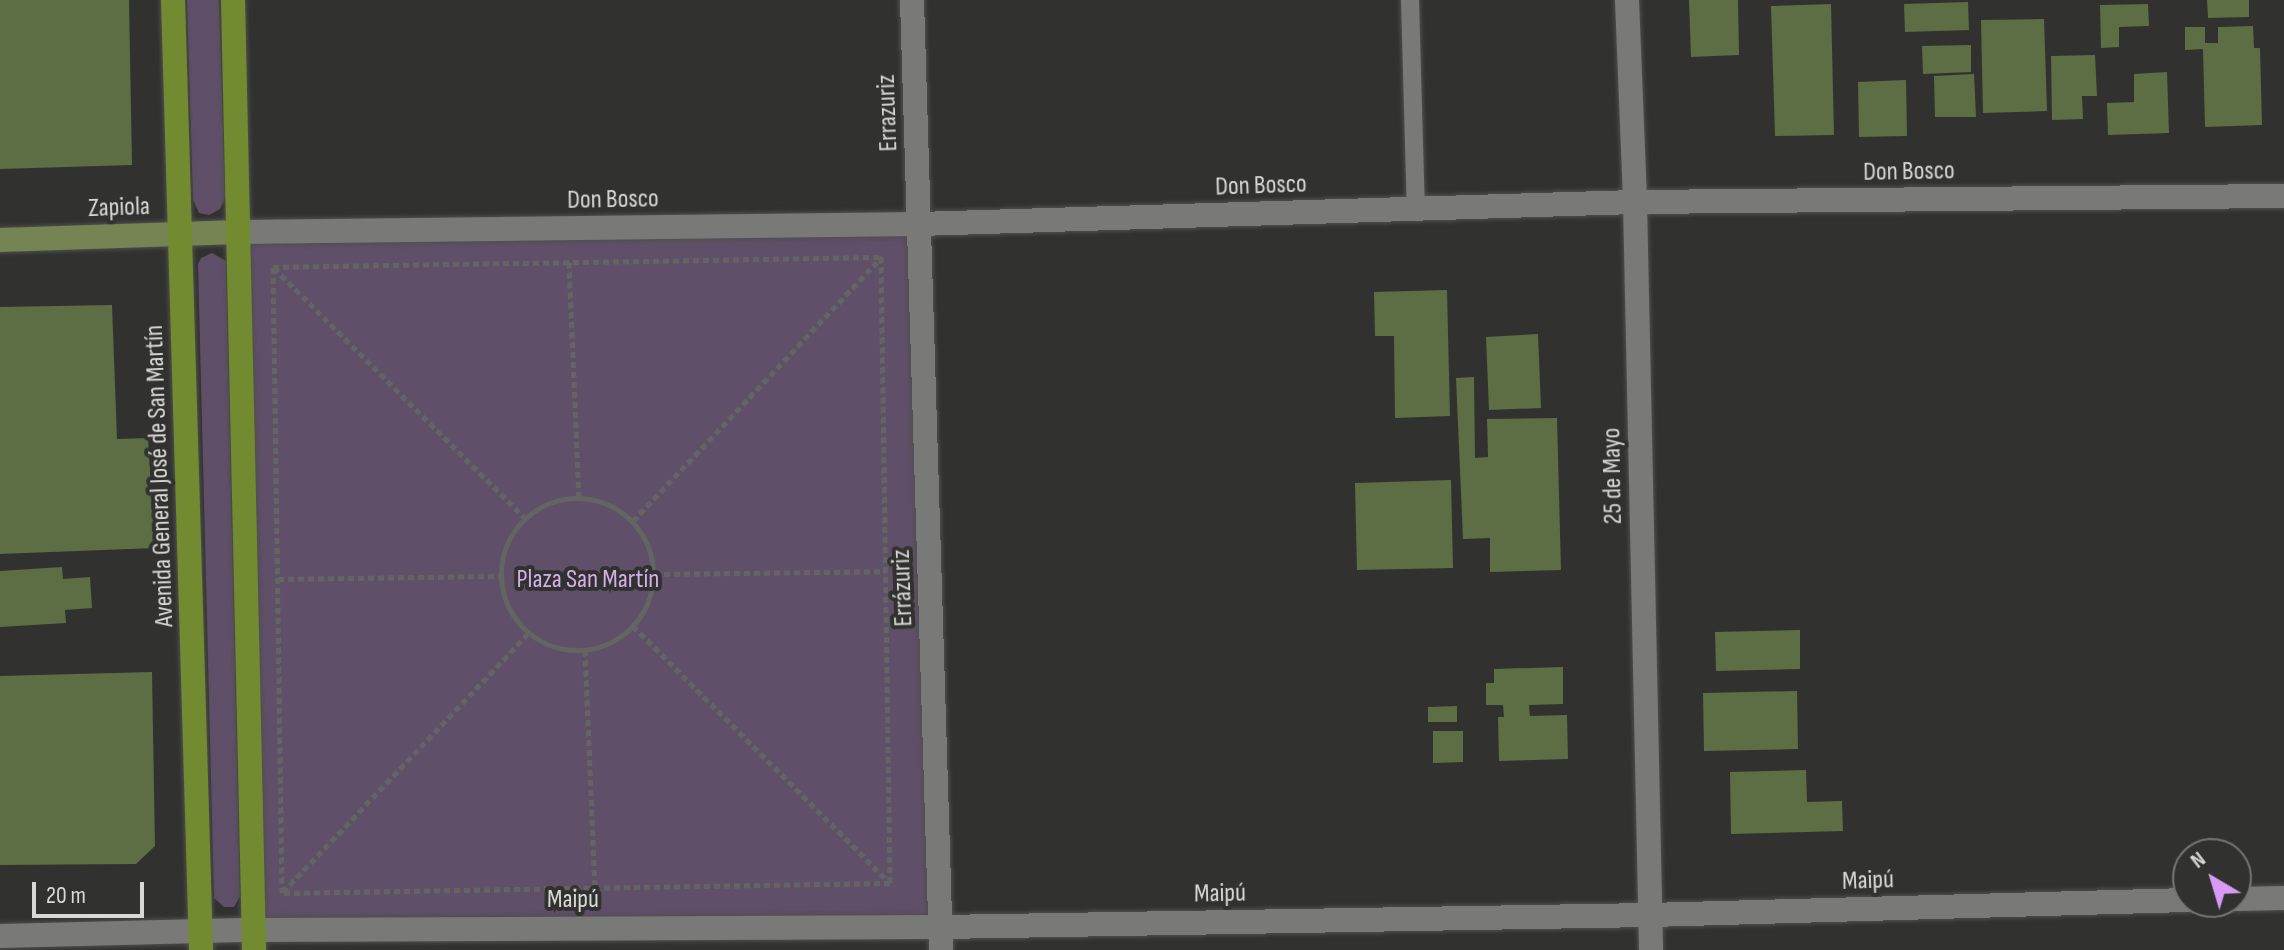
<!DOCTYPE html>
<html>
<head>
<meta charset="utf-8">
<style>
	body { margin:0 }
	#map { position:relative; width:2284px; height:950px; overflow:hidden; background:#31322f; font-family:"Sofia Sans Condensed",sans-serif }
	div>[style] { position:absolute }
	.green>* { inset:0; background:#604f69 }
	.building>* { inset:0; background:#5d6d44 }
	.path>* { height:5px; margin-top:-2.5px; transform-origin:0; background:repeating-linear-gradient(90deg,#646562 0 6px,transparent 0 10px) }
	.path>.ring { margin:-2.5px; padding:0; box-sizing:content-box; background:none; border:5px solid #646562; border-radius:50% }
	.roads { filter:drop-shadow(0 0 2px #4e4f4d) drop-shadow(0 0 2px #4e4f4d) }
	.lane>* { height:18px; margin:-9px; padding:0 9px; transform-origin:9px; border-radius:9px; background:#797a77 }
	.street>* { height:24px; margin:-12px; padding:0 12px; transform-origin:12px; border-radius:12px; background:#797a77 }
	.secondary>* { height:24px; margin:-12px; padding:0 12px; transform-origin:12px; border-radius:12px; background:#768353 }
	.primary>* { height:24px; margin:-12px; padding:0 12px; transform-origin:12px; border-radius:12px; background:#738b30 }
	span { translate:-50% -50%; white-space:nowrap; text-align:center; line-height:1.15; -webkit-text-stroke:8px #31322f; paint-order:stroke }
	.street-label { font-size:26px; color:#d8d9d7 }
	.park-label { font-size:26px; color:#d6adea }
	.north { position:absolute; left:2172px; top:838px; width:80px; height:80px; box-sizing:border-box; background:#31322f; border:2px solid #747572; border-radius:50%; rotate:322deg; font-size:22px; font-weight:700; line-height:32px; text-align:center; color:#d8d9d7 }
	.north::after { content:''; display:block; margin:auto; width:28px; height:36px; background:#d99af7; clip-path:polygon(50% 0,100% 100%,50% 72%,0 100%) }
	.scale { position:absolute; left:32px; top:882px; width:112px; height:36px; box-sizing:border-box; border:4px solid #d8d9d7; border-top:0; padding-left:10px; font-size:24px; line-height:28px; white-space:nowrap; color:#d8d9d7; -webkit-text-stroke:6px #31322f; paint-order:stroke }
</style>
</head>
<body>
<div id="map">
	<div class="green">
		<i style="clip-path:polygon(187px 0,219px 0,225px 198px,220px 209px,209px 215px,199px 213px,193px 200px)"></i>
		<i style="clip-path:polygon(919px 224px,941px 927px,253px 930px,239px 232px)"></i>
		<i style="clip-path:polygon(212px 253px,226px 261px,240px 896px,234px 907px,224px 907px,214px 898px,198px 264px,201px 258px)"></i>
	</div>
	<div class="building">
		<i style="clip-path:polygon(0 0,129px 0,132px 165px,0 169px)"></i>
		<i style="clip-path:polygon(1689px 0,1738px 0,1739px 55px,1691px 57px)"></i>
		<i style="clip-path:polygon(2207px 0,2249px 0,2249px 17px,2208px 18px)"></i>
		<i style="clip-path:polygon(1968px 2px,1969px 30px,1905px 32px,1904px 4px)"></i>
		<i style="clip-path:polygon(1831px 4px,1834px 135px,1775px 136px,1771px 6px)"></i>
		<i style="clip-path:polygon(2148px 4px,2149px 26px,2119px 27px,2119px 47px,2101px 48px,2100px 5px)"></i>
		<i style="clip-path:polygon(2044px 19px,2047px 111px,1983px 113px,1981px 20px)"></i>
		<i style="clip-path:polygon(2253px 26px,2254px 48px,2260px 48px,2262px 125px,2205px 127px,2203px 49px,2185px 50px,2185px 27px,2205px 27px,2205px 43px,2218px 43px,2218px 27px)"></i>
		<i style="clip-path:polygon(1971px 45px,1971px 72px,1923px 74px,1922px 46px)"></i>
		<i style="clip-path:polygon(2095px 55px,2097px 96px,2082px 96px,2083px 119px,2052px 120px,2051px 56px)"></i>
		<i style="clip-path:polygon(2167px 72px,2169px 133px,2108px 135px,2107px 103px,2134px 102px,2134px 74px)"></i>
		<i style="clip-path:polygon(1974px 74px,1976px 117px,1935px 117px,1934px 76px)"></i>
		<i style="clip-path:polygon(1906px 80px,1907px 136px,1859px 137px,1858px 82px)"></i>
		<i style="clip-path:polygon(1447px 290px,1450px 416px,1395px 418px,1394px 336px,1375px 336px,1374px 292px)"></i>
		<i style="clip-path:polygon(112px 305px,117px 439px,148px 438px,155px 548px,0 554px,0 307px)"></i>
		<i style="clip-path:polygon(1538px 334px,1541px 408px,1489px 410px,1486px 337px)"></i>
		<i style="clip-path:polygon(1474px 377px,1475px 458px,1488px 457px,1487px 419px,1557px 418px,1561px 570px,1490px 572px,1490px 538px,1463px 539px,1456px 378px)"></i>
		<i style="clip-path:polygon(1451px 480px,1453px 568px,1357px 570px,1355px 483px)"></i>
		<i style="clip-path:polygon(62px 567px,63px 579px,90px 577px,92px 608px,65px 610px,66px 623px,0 627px,0 571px)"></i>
		<i style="clip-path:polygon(1800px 630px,1800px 669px,1716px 671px,1715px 632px)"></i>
		<i style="clip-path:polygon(1563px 667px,1563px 704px,1529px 705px,1530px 716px,1567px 715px,1568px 759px,1499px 761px,1498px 717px,1504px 717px,1503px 705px,1486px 705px,1486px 683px,1494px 683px,1494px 669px)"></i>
		<i style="clip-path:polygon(152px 672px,155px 846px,136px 864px,0 865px,0 676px)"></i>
		<i style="clip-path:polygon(1797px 691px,1798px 749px,1704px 751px,1703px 693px)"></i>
		<i style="clip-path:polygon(1457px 706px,1457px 722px,1428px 722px,1428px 707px)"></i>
		<i style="clip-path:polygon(1433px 731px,1463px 731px,1463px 762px,1433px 763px)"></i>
		<i style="clip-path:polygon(1806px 770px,1807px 802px,1842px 801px,1843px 831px,1731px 834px,1730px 772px)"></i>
	</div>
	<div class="path">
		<i style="left:881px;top:257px;width:626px;rotate:89.18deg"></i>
		<i style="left:890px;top:883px;width:608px;rotate:179.06deg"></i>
		<i style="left:282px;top:893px;width:626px;rotate:-90.82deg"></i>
		<i style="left:273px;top:267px;width:608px;rotate:-0.94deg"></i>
		<i style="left:569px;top:262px;width:235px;rotate:87.6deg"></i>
		<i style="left:274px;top:268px;width:353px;rotate:44.9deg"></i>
		<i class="ring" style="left:501px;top:498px;width:147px;height:147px"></i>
		<i style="left:633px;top:521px;width:363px;rotate:-46.7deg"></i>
		<i style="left:654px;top:574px;width:232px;rotate:-0.7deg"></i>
		<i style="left:278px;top:579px;width:222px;rotate:-0.8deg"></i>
		<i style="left:633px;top:626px;width:363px;rotate:45deg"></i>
		<i style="left:585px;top:650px;width:238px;rotate:87.6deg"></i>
		<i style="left:283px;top:892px;width:356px;rotate:-46.5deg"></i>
	</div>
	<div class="roads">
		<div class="lane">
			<i style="left:1410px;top:0;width:209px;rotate:88.4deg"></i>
		</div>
		<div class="street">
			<i style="left:912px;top:0;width:950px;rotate:88.25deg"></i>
			<i style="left:1627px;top:0;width:202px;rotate:87.7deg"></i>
			<i style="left:1635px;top:202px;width:748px;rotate:88.77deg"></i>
			<i style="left:239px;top:232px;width:680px;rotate:-0.67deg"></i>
			<i style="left:919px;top:224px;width:716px;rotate:-1.76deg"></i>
			<i style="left:1635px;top:202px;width:649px;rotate:-0.53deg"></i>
			<i style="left:2236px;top:899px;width:48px;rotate:-1.2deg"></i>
			<i style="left:0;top:936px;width:253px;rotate:-1.4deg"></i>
			<i style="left:253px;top:930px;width:688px;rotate:-0.25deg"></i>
			<i style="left:941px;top:927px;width:709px;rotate:-0.97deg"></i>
			<i style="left:1650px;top:915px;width:538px;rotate:-1.6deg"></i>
		</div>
		<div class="secondary">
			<i style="left:0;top:240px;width:239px;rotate:-1.9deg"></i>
		</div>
		<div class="primary">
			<i style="left:173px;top:0;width:950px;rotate:88.31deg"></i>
			<i style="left:233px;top:0;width:950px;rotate:88.73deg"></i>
		</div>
	</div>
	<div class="street-label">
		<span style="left:888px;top:113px;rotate:-92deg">Errazuriz</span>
		<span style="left:1909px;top:172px;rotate:-1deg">Don Bosco</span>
		<span style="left:1261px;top:186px;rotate:-2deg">Don Bosco</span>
		<span style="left:613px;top:200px;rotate:-1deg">Don Bosco</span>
		<span style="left:119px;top:208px;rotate:-2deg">Zapiola</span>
		<span style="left:160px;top:476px;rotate:-92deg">Avenida General José de San Martín</span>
		<span style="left:1613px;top:476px;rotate:-91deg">25 de Mayo</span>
		<span style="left:903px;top:588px;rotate:-92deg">Errázuriz</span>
		<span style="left:1868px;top:881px;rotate:-2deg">Maipú</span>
		<span style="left:1220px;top:894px;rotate:-1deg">Maipú</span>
		<span style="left:573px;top:900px">Maipú</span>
	</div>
	<div class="park-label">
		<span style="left:588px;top:580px">Plaza San Martín</span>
	</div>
	<div class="north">N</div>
	<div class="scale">20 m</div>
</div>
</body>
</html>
